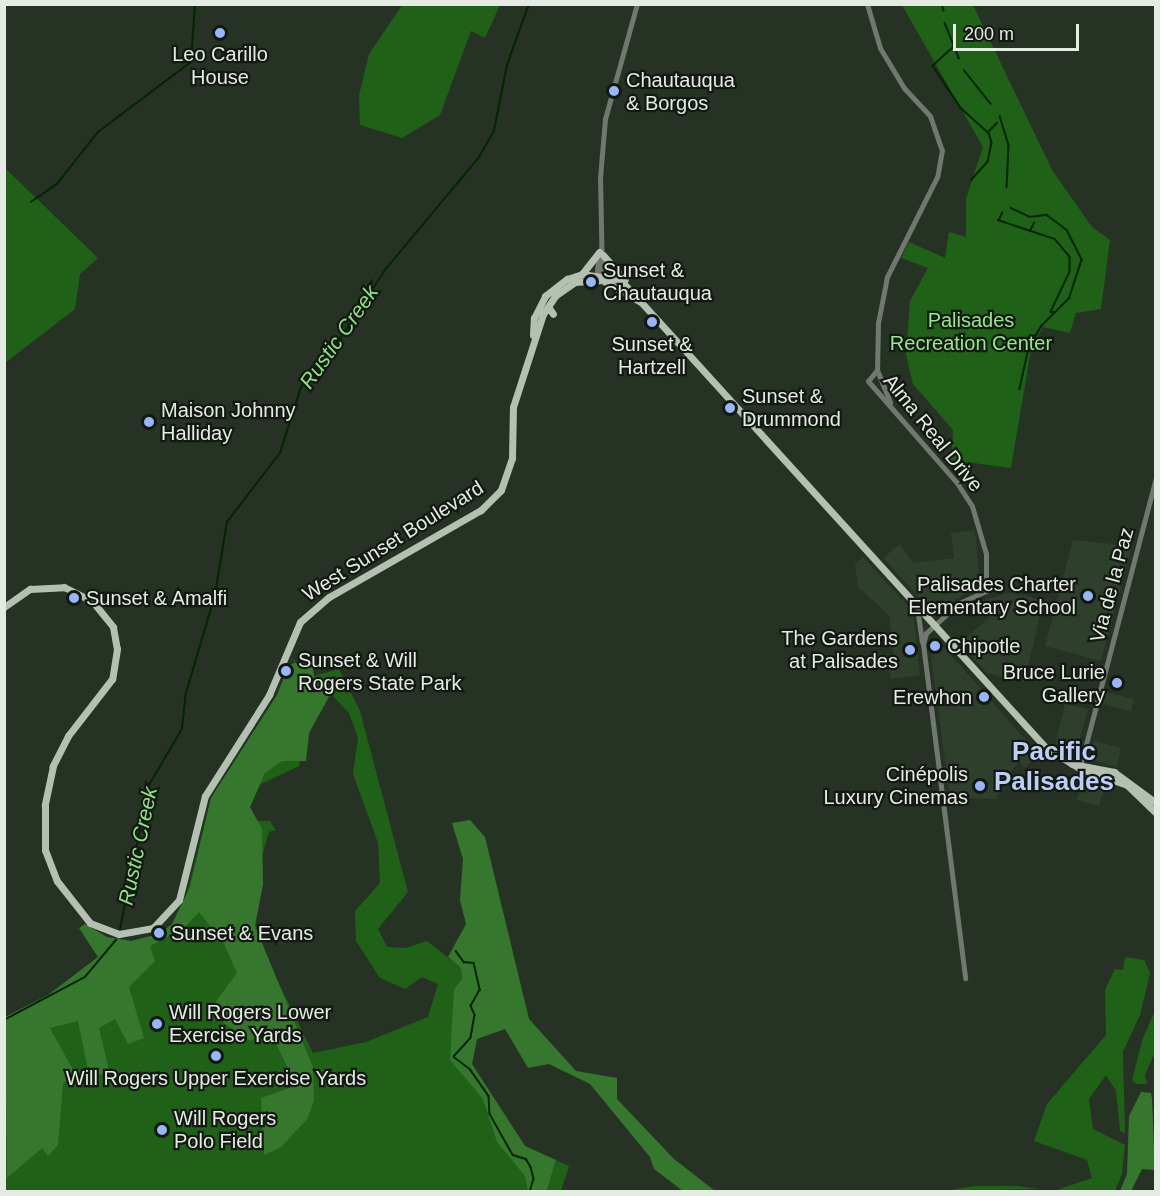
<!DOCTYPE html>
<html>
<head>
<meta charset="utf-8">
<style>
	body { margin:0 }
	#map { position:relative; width:1160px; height:1196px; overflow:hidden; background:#263324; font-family:Arial,sans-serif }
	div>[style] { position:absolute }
	.built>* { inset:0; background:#2e3f2c }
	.green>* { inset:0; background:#1f6117 }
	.forest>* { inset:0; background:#35782d }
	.stream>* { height:1.5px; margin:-0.75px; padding:0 0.75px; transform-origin:0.75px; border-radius:0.75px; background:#022600 }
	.minor>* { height:5px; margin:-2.5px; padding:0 2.5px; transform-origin:2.5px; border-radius:2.5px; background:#717870 }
	.major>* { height:7px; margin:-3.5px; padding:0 3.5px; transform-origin:3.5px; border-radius:3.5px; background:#b4c1b2 }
	.dots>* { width:16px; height:16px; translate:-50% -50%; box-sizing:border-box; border:3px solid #131912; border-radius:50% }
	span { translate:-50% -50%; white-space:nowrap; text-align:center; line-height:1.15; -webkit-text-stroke:4.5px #131912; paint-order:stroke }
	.poi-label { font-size:20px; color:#e3ebe2 }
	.left { translate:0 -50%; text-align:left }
	.right { translate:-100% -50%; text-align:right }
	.park-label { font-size:20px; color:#92eb87 }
	.street-label { font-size:20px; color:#e3ebe2 }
	.water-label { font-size:21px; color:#8ce581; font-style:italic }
	.district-label { font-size:26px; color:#bbcef6; font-weight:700 }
	.frame { position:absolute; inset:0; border:6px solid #e3ebe2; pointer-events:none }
	.scale { position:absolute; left:953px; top:24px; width:126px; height:27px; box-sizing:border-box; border:3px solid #e3ebe2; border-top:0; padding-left:8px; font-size:18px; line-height:21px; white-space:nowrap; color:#e3ebe2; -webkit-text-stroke:4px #131912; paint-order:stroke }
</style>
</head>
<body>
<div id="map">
	<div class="built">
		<i style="clip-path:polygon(975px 530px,980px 583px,939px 612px,933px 612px,883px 558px,900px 544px,913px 563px,954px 558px,951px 533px)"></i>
		<i style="clip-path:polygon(1073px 540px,1132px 546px,1101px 661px,1045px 646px)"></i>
		<i style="clip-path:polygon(863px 557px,913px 612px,920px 675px,891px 679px,889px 667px,895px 666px,889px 615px,858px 587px,855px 565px)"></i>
		<i style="clip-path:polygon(1010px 593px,1044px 600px,1024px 682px,987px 673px,960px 643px,990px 617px,976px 602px)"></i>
		<i style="clip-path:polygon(935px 637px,1038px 754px,1025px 768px,1019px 762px,1001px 783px,997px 799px,950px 798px,932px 664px,930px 639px)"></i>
		<i style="clip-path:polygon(1106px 692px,1134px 699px,1131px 711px,1103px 704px)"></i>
		<i style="clip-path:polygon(1065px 704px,1088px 709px,1075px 756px,1055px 745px)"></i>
		<i style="clip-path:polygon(1094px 741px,1121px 748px,1117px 767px,1089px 759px)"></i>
		<i style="clip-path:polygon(1086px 776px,1106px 781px,1099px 806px,1076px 800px)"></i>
	</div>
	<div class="green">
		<i style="clip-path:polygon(403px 4px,500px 5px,485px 38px,471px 31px,440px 115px,402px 138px,360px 125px,359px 95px,369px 54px)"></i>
		<i style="clip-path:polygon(902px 5px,973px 5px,1052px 170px,1092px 227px,1110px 240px,1101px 309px,1076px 313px,1070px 333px,1043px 327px,1031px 349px,1011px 468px,966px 462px,958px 469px,944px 457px,952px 450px,953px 430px,913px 384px,906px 355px,910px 301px,928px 268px,901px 258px,909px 242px,945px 258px,949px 232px,966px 237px,966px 199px,983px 147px)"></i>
		<i style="clip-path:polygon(5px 168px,98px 258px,80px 274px,75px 309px,5px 363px)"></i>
		<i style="clip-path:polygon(290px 657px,295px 661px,298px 667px,303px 733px,299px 766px,234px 797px,256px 821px,270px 821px,276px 830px,269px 832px,262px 856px,263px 884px,254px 917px,259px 943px,313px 1053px,366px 1042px,428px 1017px,438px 984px,422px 977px,405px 989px,380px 978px,356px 941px,355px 911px,380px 883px,378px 843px,353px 774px,358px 738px,349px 713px,314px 676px,339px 669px,360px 711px,408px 892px,378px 929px,387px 947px,406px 948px,427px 941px,461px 968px,472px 1064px,527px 1163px,531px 1191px,5px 1192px,5px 1069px,131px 941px,159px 934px,172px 924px,187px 894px,211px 798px,277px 695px,289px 665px,295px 663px)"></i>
		<i style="clip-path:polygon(1125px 957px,1144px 960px,1150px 973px,1140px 1015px,1123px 1052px,1125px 1133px,1120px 1131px,1116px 1091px,1106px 1075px,1089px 1099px,1093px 1129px,1125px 1145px,1122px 1174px,1115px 1191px,1054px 1191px,1092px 1178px,1087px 1160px,1034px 1141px,1047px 1104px,1106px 1035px,1105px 990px,1115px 969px,1123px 970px)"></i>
		<i style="clip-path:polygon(1155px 1011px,1155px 1052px,1145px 1075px,1147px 1084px,1136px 1084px,1132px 1080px,1143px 1038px)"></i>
		<i style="clip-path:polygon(556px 1160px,569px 1166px,561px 1191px,547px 1192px)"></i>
		<i style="clip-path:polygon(974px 1186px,1017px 1186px,1039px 1189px,945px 1191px)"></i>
	</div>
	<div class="forest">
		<i style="clip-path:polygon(300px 661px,312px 661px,314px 676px,330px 695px,309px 733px,306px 761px,282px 761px,265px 773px,250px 807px,262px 829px,263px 884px,255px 926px,313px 1067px,314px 1100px,308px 1118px,281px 1147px,264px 1155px,261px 1098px,292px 1087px,291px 1075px,270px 1031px,250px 1041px,208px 1012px,237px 973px,224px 944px,199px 912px,184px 928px,150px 946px,155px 961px,129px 987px,144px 1038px,128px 1044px,115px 1019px,99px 1028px,109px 1070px,90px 1080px,78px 1021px,50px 1028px,76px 1075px,63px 1083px,58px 1145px,48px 1156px,42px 1148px,7px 1178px,5px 1017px,48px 995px,98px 957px,79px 928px,85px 924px,107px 937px,131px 941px,159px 934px,172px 924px,190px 887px,211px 798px,277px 695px,289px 665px)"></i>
		<i style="clip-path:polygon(470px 820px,485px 837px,529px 1019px,576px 1071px,617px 1078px,617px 1099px,674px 1159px,715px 1191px,683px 1191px,654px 1169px,650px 1157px,590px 1084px,549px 1064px,528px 1068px,505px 1029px,477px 1039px,472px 1064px,525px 1146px,556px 1160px,547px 1191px,528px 1191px,525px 1176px,497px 1142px,483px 1099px,450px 1060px,454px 989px,462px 979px,461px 968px,448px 957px,466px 924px,460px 900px,463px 859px,452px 823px)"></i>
		<i style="clip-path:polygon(1141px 1092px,1151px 1093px,1152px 1099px,1155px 1170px,1142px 1169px,1131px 1191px,1120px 1191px,1127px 1174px,1129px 1116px)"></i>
	</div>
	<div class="stream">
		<i style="left:942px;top:4px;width:7px;rotate:74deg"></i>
		<i style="left:945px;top:23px;width:38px;rotate:68deg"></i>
		<i style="left:954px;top:47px;width:28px;rotate:138deg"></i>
		<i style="left:933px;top:66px;width:50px;rotate:56.3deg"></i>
		<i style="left:961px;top:108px;width:38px;rotate:42deg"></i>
		<i style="left:989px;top:133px;width:10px;rotate:73deg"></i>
		<i style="left:992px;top:143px;width:19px;rotate:102deg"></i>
		<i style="left:988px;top:162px;width:24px;rotate:132deg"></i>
		<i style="left:964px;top:70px;width:43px;rotate:51.5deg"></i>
		<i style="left:1000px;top:116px;width:30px;rotate:73deg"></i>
		<i style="left:1009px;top:145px;width:42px;rotate:92.7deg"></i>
		<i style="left:989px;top:131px;width:11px;rotate:-45deg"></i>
		<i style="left:31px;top:202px;width:32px;rotate:-35deg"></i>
		<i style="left:57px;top:184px;width:66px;rotate:-51.7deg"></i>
		<i style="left:98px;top:132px;width:116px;rotate:-37deg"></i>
		<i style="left:191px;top:62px;width:58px;rotate:-86.1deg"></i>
		<i style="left:1011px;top:208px;width:21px;rotate:25deg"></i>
		<i style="left:1030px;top:217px;width:17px;rotate:-7deg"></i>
		<i style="left:1047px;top:215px;width:25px;rotate:37deg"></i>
		<i style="left:1067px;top:230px;width:34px;rotate:63deg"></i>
		<i style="left:1082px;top:260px;width:40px;rotate:108deg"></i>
		<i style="left:1070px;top:298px;width:40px;rotate:135deg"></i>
		<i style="left:1042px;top:326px;width:26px;rotate:121deg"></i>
		<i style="left:1029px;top:348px;width:42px;rotate:102.4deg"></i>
		<i style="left:998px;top:220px;width:60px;rotate:18.4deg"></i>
		<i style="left:1055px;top:239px;width:23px;rotate:50deg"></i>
		<i style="left:1070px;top:257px;width:15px;rotate:90deg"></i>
		<i style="left:1070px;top:272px;width:44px;rotate:115.4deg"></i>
		<i style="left:1051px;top:312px;width:4px"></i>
		<i style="left:999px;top:220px;width:8px;rotate:-67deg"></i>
		<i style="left:1030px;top:231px;width:9px;rotate:-63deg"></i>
		<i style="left:120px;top:929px;width:147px;rotate:-78.6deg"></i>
		<i style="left:149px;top:785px;width:65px;rotate:-59.5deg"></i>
		<i style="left:182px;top:729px;width:36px;rotate:-84deg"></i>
		<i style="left:186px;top:693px;width:102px;rotate:-73.5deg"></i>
		<i style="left:215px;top:595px;width:74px;rotate:-80.7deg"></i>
		<i style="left:227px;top:522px;width:87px;rotate:-52.5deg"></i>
		<i style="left:280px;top:453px;width:69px;rotate:-72.3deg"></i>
		<i style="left:301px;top:387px;width:67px;rotate:-51.1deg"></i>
		<i style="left:343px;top:335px;width:77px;rotate:-57.1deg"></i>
		<i style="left:385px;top:270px;width:147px;rotate:-50.2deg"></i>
		<i style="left:479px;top:157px;width:30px;rotate:-60deg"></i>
		<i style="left:494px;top:131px;width:67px;rotate:-78.9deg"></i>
		<i style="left:507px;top:65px;width:65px;rotate:-70.2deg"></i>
		<i style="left:456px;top:951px;width:14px;rotate:54deg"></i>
		<i style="left:464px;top:962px;width:10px;rotate:6deg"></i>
		<i style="left:474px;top:963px;width:28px;rotate:77deg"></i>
		<i style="left:480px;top:990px;width:18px;rotate:119deg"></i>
		<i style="left:471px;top:1006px;width:10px;rotate:66deg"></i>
		<i style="left:475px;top:1015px;width:23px;rotate:100deg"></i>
		<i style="left:471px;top:1038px;width:25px;rotate:132deg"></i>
		<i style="left:454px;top:1057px;width:20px;rotate:37deg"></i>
		<i style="left:470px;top:1069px;width:33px;rotate:55deg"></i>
		<i style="left:489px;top:1096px;width:18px;rotate:87deg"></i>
		<i style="left:490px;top:1114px;width:47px;rotate:60.7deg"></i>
		<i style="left:513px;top:1155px;width:14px;rotate:17deg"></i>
		<i style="left:526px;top:1159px;width:9px;rotate:58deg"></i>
		<i style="left:531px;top:1167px;width:12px;rotate:76deg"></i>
		<i style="left:534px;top:1179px;width:14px;rotate:107deg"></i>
		<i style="left:4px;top:1020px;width:92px;rotate:-28deg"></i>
		<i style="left:85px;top:977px;width:48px;rotate:-50deg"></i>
	</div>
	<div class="minor">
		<i style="left:867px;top:4px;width:46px;rotate:73.5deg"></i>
		<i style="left:880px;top:48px;width:47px;rotate:59deg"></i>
		<i style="left:904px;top:88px;width:38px;rotate:47deg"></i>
		<i style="left:930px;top:116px;width:36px;rotate:71deg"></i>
		<i style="left:942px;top:150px;width:27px;rotate:100deg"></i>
		<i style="left:937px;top:177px;width:112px;rotate:116.6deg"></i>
		<i style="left:887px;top:277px;width:47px;rotate:101.1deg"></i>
		<i style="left:878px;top:323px;width:47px;rotate:91.2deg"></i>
		<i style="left:877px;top:370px;width:14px;rotate:129deg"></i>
		<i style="left:868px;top:381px;width:135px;rotate:48.9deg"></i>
		<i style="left:957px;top:483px;width:27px;rotate:57deg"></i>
		<i style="left:972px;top:506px;width:50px;rotate:73.7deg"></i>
		<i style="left:986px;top:554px;width:37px;rotate:90deg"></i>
		<i style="left:986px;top:591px;width:30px;rotate:156deg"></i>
		<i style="left:959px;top:603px;width:45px;rotate:137.7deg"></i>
		<i style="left:926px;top:633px;width:11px;rotate:105deg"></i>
		<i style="left:923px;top:644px;width:337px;rotate:82.8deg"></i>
		<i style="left:602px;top:279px;width:101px;rotate:-91.1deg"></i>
		<i style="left:600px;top:178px;width:59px;rotate:-85.2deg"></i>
		<i style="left:605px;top:119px;width:119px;rotate:-74.5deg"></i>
		<i style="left:596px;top:280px;width:27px;rotate:-84deg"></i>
		<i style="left:877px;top:370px;width:35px;rotate:68deg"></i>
		<i style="left:917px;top:607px;width:35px;rotate:82deg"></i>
		<i style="left:1080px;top:767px;width:299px;rotate:-75.3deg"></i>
	</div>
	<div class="major">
		<i style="left:603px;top:255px;width:33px;rotate:49deg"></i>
		<i style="left:582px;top:274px;width:28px;rotate:-52deg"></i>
		<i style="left:544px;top:312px;width:6px;rotate:-39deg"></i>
		<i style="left:549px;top:308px;width:7px;rotate:56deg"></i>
		<i style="left:533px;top:335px;width:17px;rotate:-87deg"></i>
		<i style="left:534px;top:318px;width:25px;rotate:-63deg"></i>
		<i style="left:545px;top:296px;width:28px;rotate:-38deg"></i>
		<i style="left:567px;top:279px;width:16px;rotate:-18deg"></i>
		<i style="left:582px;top:274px;width:38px;rotate:9deg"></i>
		<i style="left:620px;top:280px;width:30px;rotate:46deg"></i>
		<i style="left:4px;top:607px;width:32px;rotate:-35deg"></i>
		<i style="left:30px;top:589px;width:34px;rotate:-3deg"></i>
		<i style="left:64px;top:587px;width:33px;rotate:27deg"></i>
		<i style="left:93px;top:602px;width:32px;rotate:51deg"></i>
		<i style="left:113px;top:627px;width:22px;rotate:80deg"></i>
		<i style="left:117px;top:649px;width:30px;rotate:99deg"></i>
		<i style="left:112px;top:679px;width:72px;rotate:127.7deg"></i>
		<i style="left:68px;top:736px;width:34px;rotate:117deg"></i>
		<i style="left:53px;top:766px;width:40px;rotate:102deg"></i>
		<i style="left:45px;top:805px;width:45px;rotate:90deg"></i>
		<i style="left:45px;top:850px;width:33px;rotate:69deg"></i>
		<i style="left:57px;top:881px;width:53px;rotate:51.8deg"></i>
		<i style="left:90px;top:923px;width:31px;rotate:21deg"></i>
		<i style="left:119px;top:934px;width:35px;rotate:-10deg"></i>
		<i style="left:153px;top:928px;width:38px;rotate:-47deg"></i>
		<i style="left:179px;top:900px;width:107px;rotate:-76deg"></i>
		<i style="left:205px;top:796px;width:120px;rotate:-57.6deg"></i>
		<i style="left:269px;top:695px;width:79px;rotate:-67deg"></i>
		<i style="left:300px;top:622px;width:38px;rotate:-41deg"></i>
		<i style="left:329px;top:597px;width:175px;rotate:-29.8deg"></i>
		<i style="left:481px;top:510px;width:28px;rotate:-45deg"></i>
		<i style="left:501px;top:490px;width:34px;rotate:-71deg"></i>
		<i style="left:512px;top:458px;width:51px;rotate:-88.9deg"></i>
		<i style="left:513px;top:407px;width:98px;rotate:-72.1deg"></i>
		<i style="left:543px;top:314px;width:22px;rotate:-56deg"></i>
		<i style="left:555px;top:296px;width:24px;rotate:-35deg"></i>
		<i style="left:575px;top:282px;width:27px;rotate:-4deg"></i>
		<i style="left:602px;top:280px;width:45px;rotate:29.4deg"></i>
		<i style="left:641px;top:302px;width:602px;rotate:47.76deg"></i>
		<i style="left:1046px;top:748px;width:39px;rotate:31deg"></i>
		<i style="left:1079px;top:768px;width:51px;rotate:19.5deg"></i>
		<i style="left:1127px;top:785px;width:40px;rotate:44deg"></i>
		<i style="left:1072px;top:764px;width:43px;rotate:10.8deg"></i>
		<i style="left:1114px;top:772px;width:52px;rotate:36.4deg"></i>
	</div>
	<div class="dots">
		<i style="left:220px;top:33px;background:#96b6fd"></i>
		<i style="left:614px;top:91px;background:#96b6fd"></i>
		<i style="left:591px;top:282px;background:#96b6fd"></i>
		<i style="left:652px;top:322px;background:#96b6fd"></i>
		<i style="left:730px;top:408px;background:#96b6fd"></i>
		<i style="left:149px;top:422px;background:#96b6fd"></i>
		<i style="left:1088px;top:596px;background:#96b6fd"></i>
		<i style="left:74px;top:598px;background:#96b6fd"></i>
		<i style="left:935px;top:646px;background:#96b6fd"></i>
		<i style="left:910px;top:650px;background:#96b6fd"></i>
		<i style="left:286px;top:671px;background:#96b6fd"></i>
		<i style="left:1117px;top:683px;background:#96b6fd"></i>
		<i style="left:984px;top:697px;background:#96b6fd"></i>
		<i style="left:980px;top:786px;background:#96b6fd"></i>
		<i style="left:159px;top:933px;background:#96b6fd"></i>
		<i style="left:157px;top:1024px;background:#96b6fd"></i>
		<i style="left:216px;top:1056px;background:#96b6fd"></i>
		<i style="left:162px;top:1130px;background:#96b6fd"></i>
	</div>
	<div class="poi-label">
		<span style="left:220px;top:66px">Leo Carillo<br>House</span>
		<span class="left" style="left:626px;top:92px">Chautauqua<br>&amp; Borgos</span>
		<span class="left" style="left:603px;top:282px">Sunset &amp;<br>Chautauqua</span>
		<span style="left:652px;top:356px">Sunset &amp;<br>Hartzell</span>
		<span class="left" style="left:742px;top:408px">Sunset &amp;<br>Drummond</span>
		<span class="left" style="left:161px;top:422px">Maison Johnny<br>Halliday</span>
		<span class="right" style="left:1076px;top:596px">Palisades Charter<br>Elementary School</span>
		<span class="left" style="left:86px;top:598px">Sunset &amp; Amalfi</span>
		<span class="right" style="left:898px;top:650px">The Gardens<br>at Palisades</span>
		<span class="left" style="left:947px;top:646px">Chipotle</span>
		<span class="left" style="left:298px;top:672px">Sunset &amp; Will<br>Rogers State Park</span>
		<span class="right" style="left:1105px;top:684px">Bruce Lurie<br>Gallery</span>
		<span class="right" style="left:972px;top:697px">Erewhon</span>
		<span class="right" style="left:968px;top:786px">Cinépolis<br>Luxury Cinemas</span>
		<span class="left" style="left:171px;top:933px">Sunset &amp; Evans</span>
		<span class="left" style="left:169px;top:1024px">Will Rogers Lower<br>Exercise Yards</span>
		<span style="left:216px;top:1078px">Will Rogers Upper Exercise Yards</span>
		<span class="left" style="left:174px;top:1130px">Will Rogers<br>Polo Field</span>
	</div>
	<div class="park-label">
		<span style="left:971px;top:332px">Palisades<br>Recreation Center</span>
	</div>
	<div class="street-label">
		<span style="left:933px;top:433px;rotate:51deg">Alma Real Drive</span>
		<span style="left:393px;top:541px;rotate:-32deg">West Sunset Boulevard</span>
		<span style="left:1112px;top:585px;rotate:-75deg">Via de la Paz</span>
	</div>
	<div class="water-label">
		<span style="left:339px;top:337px;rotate:-55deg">Rustic Creek</span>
		<span style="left:138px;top:846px;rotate:-78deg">Rustic Creek</span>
	</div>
	<div class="district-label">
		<span style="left:1054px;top:767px">Pacific<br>Palisades</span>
	</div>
	<div class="frame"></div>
	<div class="scale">200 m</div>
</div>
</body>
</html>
